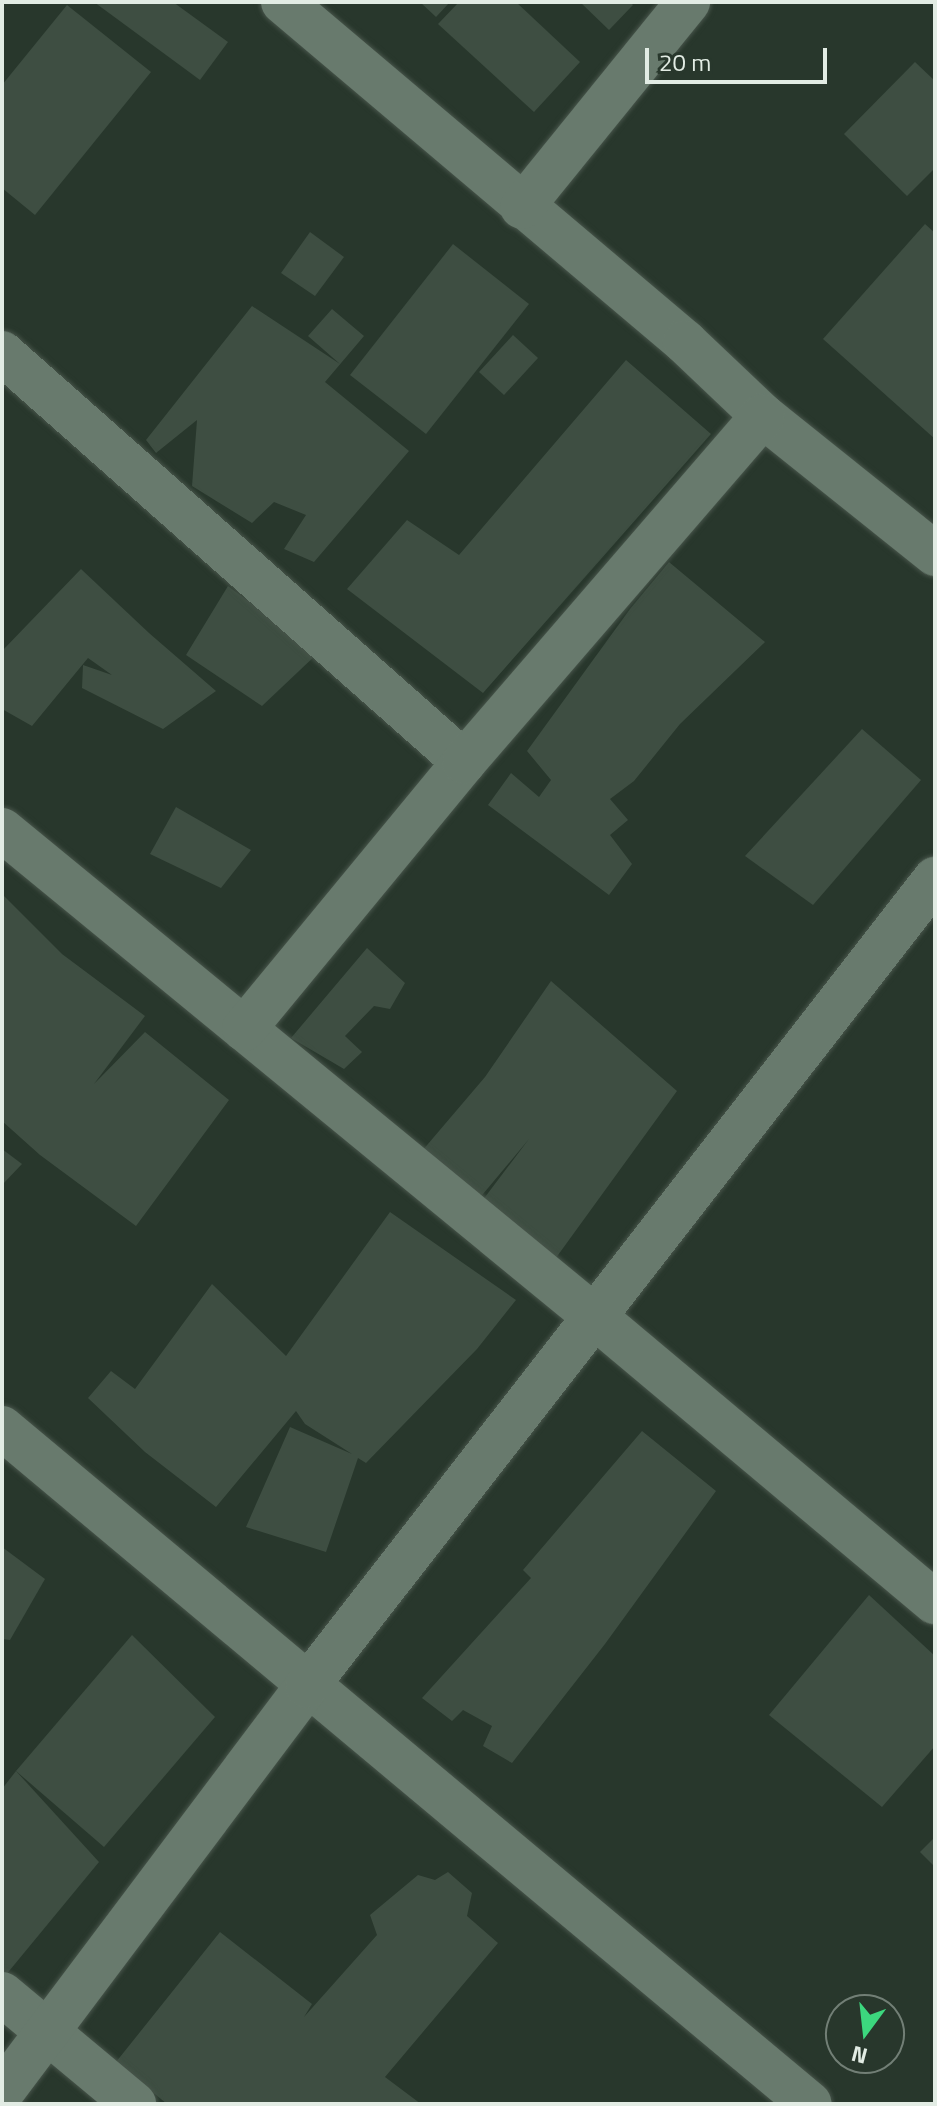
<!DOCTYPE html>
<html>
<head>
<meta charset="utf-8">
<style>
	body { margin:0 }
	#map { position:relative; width:937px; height:2106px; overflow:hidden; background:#28372c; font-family:"Titillium Web",sans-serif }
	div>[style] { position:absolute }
	.building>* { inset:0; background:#3e4e42 }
	.roads { filter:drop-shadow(0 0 2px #47544a) drop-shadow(0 0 2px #47544a) }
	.minor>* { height:44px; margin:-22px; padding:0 22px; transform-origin:22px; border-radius:22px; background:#687a6d }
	span { translate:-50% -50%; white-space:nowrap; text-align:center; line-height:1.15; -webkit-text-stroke:6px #28372c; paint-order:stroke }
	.frame { position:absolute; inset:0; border:4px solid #e2ece4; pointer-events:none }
	.north { position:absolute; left:825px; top:1994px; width:80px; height:80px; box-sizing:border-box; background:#28372c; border:2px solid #727f76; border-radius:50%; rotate:195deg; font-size:22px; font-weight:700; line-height:32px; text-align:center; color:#e2ece4 }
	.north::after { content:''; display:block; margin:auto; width:28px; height:36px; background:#3cd77e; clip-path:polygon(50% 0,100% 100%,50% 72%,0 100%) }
	.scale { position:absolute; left:645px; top:48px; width:182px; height:36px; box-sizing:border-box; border:4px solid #e2ece4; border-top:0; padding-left:10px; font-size:24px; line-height:28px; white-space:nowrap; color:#e2ece4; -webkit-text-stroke:6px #28372c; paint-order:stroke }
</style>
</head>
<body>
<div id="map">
	<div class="building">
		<i style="clip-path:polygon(94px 2px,173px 2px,228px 42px,200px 80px)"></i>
		<i style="clip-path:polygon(420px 2px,450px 2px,436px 17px)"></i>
		<i style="clip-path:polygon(459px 2px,516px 2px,580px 62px,534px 112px,438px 24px)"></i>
		<i style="clip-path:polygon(580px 2px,630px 2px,633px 5px,609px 30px)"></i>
		<i style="clip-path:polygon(67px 5px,151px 72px,35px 215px,2px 188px,2px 85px)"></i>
		<i style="clip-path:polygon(915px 62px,935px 81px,935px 168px,907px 196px,844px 134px)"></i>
		<i style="clip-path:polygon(925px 224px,935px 233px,935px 439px,823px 339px)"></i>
		<i style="clip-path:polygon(310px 232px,344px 257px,315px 296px,281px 273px)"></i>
		<i style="clip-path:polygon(453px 244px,529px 304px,426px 434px,350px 375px)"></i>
		<i style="clip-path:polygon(252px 306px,340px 364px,308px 336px,332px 309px,364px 336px,325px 382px,409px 451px,314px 562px,284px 549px,306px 515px,274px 502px,252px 523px,192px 486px,197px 420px,156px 453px,146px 440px)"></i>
		<i style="clip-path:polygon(513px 335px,538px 358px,504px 395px,479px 372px)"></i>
		<i style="clip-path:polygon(626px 360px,711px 434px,483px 693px,347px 589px,407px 520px,459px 555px)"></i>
		<i style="clip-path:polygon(669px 562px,765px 642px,680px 724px,634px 781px,610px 799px,628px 820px,610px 835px,632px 864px,609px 895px,488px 805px,511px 773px,539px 797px,551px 780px,527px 751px,630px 609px)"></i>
		<i style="clip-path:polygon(81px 569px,149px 633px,216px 691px,163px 729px,82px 688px,83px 665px,112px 675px,88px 658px,32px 726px,2px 709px,2px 651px)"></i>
		<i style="clip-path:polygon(228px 586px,318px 653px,262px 706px,186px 655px)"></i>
		<i style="clip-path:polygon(862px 729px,921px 780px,813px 905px,745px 856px)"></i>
		<i style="clip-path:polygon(176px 807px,251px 850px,221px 888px,150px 854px)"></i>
		<i style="clip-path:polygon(2px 894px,62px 954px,145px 1016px,94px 1084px,145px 1032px,229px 1100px,136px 1226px,40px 1155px,2px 1121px)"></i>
		<i style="clip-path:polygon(367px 948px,405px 983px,390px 1009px,374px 1006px,345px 1036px,362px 1052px,344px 1069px,291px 1038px)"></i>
		<i style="clip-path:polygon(551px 981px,677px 1091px,553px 1262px,476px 1209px,529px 1139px,473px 1206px,422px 1151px,485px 1077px)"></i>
		<i style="clip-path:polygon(2px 1149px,22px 1164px,2px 1185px)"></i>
		<i style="clip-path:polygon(390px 1212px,516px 1300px,477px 1349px,366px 1463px,358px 1458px,326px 1552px,246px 1527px,290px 1427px,352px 1454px,305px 1424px,296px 1411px,216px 1507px,145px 1452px,88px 1398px,111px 1371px,135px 1389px,212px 1284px,286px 1356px)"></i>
		<i style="clip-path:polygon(642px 1431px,716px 1491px,605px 1644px,512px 1763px,483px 1746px,492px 1726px,463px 1710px,452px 1721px,422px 1698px,531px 1578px,523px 1570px)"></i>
		<i style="clip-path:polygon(2px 1547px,45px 1579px,10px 1640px,2px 1639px)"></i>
		<i style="clip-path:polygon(869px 1595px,935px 1656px,935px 1746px,882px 1807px,769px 1715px)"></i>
		<i style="clip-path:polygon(132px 1635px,215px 1717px,104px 1847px,16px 1771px)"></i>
		<i style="clip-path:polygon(16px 1771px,99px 1862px,5px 1976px,2px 1973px,2px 1789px)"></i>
		<i style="clip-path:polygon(935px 1837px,935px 1867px,920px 1852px)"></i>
		<i style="clip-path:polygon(448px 1872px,472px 1893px,467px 1916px,498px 1943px,385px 2077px,421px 2104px,167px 2104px,116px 2062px,220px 1932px,312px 2004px,304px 2017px,377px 1935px,370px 1915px,418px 1875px,435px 1880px)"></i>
	</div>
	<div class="roads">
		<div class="minor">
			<i style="left:283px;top:2px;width:527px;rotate:40.22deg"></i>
			<i style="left:685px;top:342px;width:108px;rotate:43.5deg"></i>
			<i style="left:763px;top:416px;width:221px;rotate:38.7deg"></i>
			<i style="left:522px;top:207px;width:264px;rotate:-51deg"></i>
			<i style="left:2px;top:353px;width:617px;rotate:41.52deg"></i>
			<i style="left:2px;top:830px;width:767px;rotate:39.39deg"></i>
			<i style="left:595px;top:1317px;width:444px;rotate:40deg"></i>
			<i style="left:244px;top:1029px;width:346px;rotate:-50.5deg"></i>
			<i style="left:464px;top:762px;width:457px;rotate:-49.2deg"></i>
			<i style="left:2px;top:1428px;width:1053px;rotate:39.92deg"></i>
			<i style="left:2px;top:1994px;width:172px;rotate:39.8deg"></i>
			<i style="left:2px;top:2092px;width:508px;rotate:-53.08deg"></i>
			<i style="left:307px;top:1686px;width:1023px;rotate:-52.11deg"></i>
		</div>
	</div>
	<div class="frame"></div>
	<div class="north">N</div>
	<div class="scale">20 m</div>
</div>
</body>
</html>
